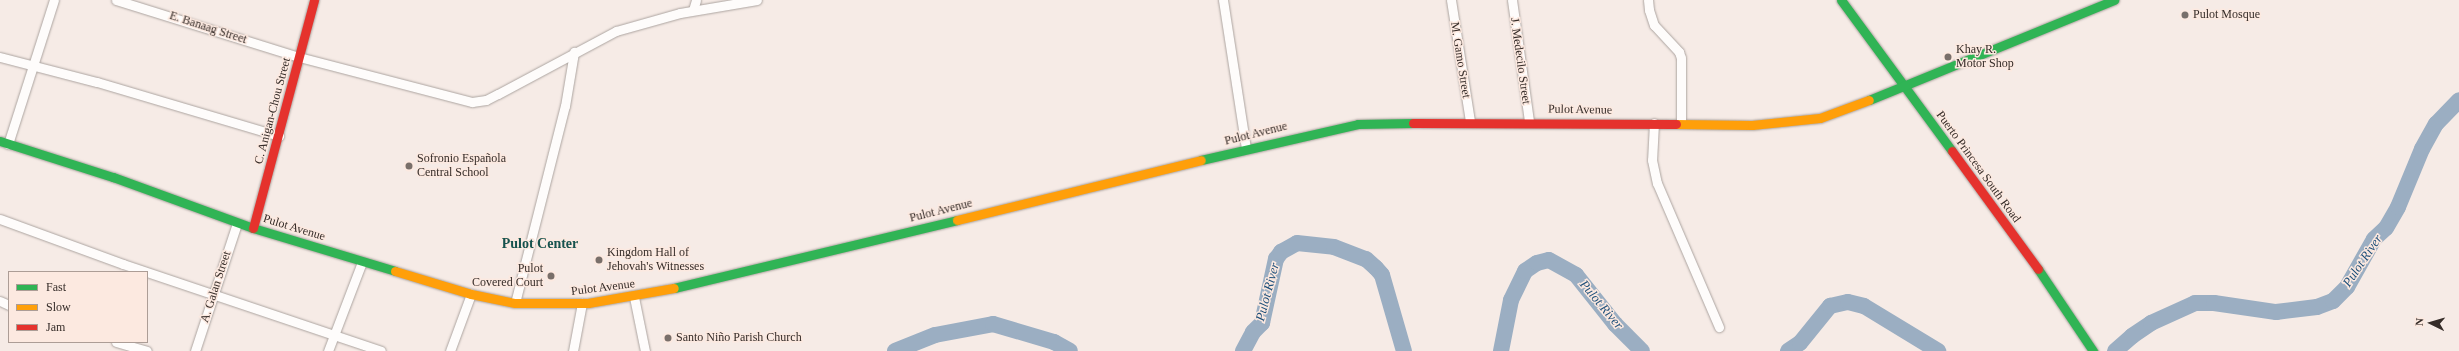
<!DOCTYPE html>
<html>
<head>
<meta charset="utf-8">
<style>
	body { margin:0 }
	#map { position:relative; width:2459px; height:351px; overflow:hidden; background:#f6ebe6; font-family:Georgia,serif }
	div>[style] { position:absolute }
	.river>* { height:16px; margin:-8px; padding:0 8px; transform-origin:8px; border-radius:8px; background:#9baec2 }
	.roads { filter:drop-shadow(0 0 1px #aca4a0) drop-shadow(0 0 1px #aca4a0) }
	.street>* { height:9px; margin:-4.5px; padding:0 4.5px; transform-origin:4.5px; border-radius:4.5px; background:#fefcfb }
	.fast>* { height:9px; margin:-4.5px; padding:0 4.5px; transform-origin:4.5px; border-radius:4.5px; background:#30b455 }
	.slow>* { height:9px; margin:-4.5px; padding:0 4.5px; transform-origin:4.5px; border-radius:4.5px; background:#ff9f0a }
	.jam>* { height:9px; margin:-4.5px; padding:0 4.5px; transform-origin:4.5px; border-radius:4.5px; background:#e5322d }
	.dots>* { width:11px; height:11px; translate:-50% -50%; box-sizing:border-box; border:2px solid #fce9e0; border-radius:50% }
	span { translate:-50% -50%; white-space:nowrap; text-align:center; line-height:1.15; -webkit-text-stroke:3px #fce9e0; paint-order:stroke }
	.poi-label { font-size:12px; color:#352c28 }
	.left { translate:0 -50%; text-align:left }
	.right { translate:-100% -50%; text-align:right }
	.street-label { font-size:12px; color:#352c28 }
	.water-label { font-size:13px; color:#1d4f7a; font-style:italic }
	.quarter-label { font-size:14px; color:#17524d; font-weight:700 }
	.legend { position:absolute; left:8px; top:271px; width:140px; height:72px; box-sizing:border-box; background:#fce9e0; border:1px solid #ac9d96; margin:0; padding:5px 7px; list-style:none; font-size:12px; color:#352c28 }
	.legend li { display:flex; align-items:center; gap:8px; height:20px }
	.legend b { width:20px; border:1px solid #ac9d96 }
	.north { position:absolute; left:2411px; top:303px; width:40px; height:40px; -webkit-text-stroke:3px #fce9e0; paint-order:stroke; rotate:275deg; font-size:11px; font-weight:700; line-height:16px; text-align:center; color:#352c28 }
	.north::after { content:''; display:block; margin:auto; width:14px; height:18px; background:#352c28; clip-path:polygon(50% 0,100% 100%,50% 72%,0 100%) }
</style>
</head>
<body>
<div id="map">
	<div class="river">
		<i style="left:895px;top:351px;width:43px;rotate:-21.8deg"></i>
		<i style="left:935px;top:335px;width:59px;rotate:-10.7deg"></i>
		<i style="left:993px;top:324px;width:64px;rotate:16.4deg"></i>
		<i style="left:1054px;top:342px;width:18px;rotate:29deg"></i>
		<i style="left:1243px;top:351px;width:21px;rotate:-62deg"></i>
		<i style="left:1253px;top:332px;width:13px;rotate:-45deg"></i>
		<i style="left:1262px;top:323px;width:66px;rotate:-77.7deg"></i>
		<i style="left:1276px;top:259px;width:9px;rotate:-54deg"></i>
		<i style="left:1281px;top:252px;width:18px;rotate:-29deg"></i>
		<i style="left:1297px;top:243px;width:37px;rotate:6deg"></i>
		<i style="left:1334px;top:247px;width:34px;rotate:21deg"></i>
		<i style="left:1366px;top:259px;width:13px;rotate:42deg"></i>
		<i style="left:1376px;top:268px;width:9px;rotate:49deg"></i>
		<i style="left:1382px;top:275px;width:79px;rotate:73.9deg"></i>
		<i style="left:1501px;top:351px;width:52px;rotate:-78.9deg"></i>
		<i style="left:1511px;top:300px;width:32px;rotate:-64deg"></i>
		<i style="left:1525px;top:271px;width:14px;rotate:-34deg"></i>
		<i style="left:1537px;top:263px;width:12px;rotate:-14deg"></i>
		<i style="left:1549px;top:260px;width:31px;rotate:29deg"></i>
		<i style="left:1576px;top:275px;width:63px;rotate:51.5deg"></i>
		<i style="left:1615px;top:324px;width:38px;rotate:45deg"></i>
		<i style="left:1788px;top:351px;width:14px;rotate:-34deg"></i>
		<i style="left:1800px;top:343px;width:48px;rotate:-51deg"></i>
		<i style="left:1830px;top:306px;width:18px;rotate:-13deg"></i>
		<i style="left:1848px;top:302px;width:16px;rotate:14deg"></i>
		<i style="left:1864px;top:306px;width:87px;rotate:31.3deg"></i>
		<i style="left:2115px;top:351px;width:23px;rotate:-41deg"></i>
		<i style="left:2132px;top:336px;width:23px;rotate:-34deg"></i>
		<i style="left:2151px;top:323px;width:48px;rotate:-24.4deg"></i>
		<i style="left:2195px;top:303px;width:19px"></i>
		<i style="left:2214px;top:303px;width:63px;rotate:8.3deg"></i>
		<i style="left:2276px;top:312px;width:41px;rotate:-7deg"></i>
		<i style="left:2317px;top:307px;width:17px;rotate:-21deg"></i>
		<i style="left:2333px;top:301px;width:20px;rotate:-45deg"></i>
		<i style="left:2347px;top:287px;width:55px;rotate:-60.6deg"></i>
		<i style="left:2374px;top:239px;width:16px;rotate:-43deg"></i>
		<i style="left:2386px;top:228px;width:24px;rotate:-60deg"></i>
		<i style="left:2398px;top:207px;width:63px;rotate:-67.5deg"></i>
		<i style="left:2422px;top:149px;width:29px;rotate:-61deg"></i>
		<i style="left:2436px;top:124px;width:33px;rotate:-46deg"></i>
	</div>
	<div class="roads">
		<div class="street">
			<i style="left:116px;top:0;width:192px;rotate:17.3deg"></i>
			<i style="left:299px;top:57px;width:179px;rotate:14.6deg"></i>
			<i style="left:472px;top:102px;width:14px;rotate:-8deg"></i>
			<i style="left:486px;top:100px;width:13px;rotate:-27deg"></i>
			<i style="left:498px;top:94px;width:134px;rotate:-28.1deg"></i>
			<i style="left:616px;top:31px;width:66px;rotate:-15.7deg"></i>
			<i style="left:680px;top:13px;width:78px;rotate:-9.6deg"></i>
			<i style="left:1223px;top:0;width:151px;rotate:81.2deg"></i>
			<i style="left:1451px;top:0;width:122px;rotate:81.1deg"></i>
			<i style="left:1512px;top:0;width:122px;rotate:82deg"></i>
			<i style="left:1648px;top:0;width:10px;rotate:84deg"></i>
			<i style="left:1649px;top:10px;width:16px;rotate:72deg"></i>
			<i style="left:1654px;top:25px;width:37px;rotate:47deg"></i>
			<i style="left:1679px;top:52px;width:6px;rotate:72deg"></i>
			<i style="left:1681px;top:58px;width:65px;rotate:90deg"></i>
			<i style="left:693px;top:10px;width:10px;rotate:-73deg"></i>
			<i style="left:0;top:57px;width:100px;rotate:14.5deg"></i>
			<i style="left:97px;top:82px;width:190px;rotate:16.5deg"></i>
			<i style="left:1654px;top:123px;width:37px;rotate:93deg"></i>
			<i style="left:1652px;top:160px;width:24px;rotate:78deg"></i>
			<i style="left:1657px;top:183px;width:157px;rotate:66.7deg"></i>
			<i style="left:8px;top:144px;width:151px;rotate:-72.3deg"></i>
			<i style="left:0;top:219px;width:131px;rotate:20.1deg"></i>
			<i style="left:123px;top:264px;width:272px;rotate:18.6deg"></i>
			<i style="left:634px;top:297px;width:55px;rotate:78.5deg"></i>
			<i style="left:0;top:301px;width:10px;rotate:24deg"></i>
			<i style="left:515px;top:303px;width:203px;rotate:-75.8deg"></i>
			<i style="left:565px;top:106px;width:55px;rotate:-80.5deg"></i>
			<i style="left:116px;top:342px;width:32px;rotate:16deg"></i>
			<i style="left:195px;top:351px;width:135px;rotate:-71.8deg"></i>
			<i style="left:328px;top:351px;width:95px;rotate:-69.1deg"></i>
			<i style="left:450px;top:351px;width:61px;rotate:-69.8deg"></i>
			<i style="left:573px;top:351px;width:49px;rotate:-79.4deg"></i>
		</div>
		<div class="fast">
			<i style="left:1841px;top:0;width:187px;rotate:53.7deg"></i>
			<i style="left:1869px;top:100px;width:265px;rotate:-22.2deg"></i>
			<i style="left:0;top:141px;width:119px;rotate:17.7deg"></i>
			<i style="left:113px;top:177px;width:149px;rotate:20deg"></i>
			<i style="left:253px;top:228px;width:148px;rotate:16.8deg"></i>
			<i style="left:1201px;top:160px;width:161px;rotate:-12.9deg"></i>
			<i style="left:1358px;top:124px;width:55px;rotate:-1deg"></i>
			<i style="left:2038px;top:269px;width:99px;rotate:56.1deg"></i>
			<i style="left:674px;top:288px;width:291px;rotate:-13.5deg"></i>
		</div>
		<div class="slow">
			<i style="left:1676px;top:124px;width:76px;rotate:0.8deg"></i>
			<i style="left:1752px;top:125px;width:68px;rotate:-5.9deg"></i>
			<i style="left:1820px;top:118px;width:52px;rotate:-20.2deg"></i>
			<i style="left:957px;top:220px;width:251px;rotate:-13.8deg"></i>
			<i style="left:395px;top:271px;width:79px;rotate:16.8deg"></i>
			<i style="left:471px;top:294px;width:45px;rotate:11.6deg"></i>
			<i style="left:515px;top:303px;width:73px"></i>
			<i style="left:588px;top:303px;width:87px;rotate:-9.9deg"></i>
		</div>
		<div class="jam">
			<i style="left:1413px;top:123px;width:263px;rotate:0.2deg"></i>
			<i style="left:1952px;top:151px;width:146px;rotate:53.9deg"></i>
			<i style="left:253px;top:228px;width:236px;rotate:-75deg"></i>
		</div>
	</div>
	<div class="dots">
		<i style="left:2185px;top:15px;background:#796f6a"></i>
		<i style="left:1948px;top:57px;background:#796f6a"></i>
		<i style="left:409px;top:166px;background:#796f6a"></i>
		<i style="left:599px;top:260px;background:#796f6a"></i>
		<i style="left:551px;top:276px;background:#796f6a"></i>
		<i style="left:668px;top:338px;background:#796f6a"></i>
	</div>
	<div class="poi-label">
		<span class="left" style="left:2193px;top:15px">Pulot Mosque</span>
		<span class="left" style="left:1956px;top:57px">Khay R.<br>Motor Shop</span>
		<span class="left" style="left:417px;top:166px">Sofronio Española<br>Central School</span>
		<span class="left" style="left:607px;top:260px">Kingdom Hall of<br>Jehovah's Witnesses</span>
		<span class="right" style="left:543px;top:276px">Pulot<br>Covered Court</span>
		<span class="left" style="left:676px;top:338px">Santo Niño Parish Church</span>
	</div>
	<div class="street-label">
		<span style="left:208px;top:28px;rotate:18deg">E. Banaag Street</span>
		<span style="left:1460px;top:60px;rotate:81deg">M. Gamo Street</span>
		<span style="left:1520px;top:61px;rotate:82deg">J. Medecilo Street</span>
		<span style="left:1580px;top:110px;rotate:1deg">Pulot Avenue</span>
		<span style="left:273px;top:111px;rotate:-75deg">C. Anigan-Chou Street</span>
		<span style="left:1256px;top:134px;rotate:-14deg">Pulot Avenue</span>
		<span style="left:1978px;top:167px;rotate:54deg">Puerto Princesa South Road</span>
		<span style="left:941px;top:211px;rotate:-14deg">Pulot Avenue</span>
		<span style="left:294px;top:228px;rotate:17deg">Pulot Avenue</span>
		<span style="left:216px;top:287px;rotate:-72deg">A. Galan Street</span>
		<span style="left:603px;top:288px;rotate:-7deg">Pulot Avenue</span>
	</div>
	<div class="water-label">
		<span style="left:2363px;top:261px;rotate:-56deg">Pulot River</span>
		<span style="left:1268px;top:292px;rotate:-75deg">Pulot River</span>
		<span style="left:1601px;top:305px;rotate:50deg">Pulot River</span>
	</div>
	<div class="quarter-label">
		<span style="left:540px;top:244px">Pulot Center</span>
	</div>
	<ul class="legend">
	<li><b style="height:5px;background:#30b455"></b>Fast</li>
	<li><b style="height:5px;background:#ff9f0a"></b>Slow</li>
	<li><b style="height:5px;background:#e5322d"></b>Jam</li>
	</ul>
	<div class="north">N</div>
</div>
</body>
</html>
